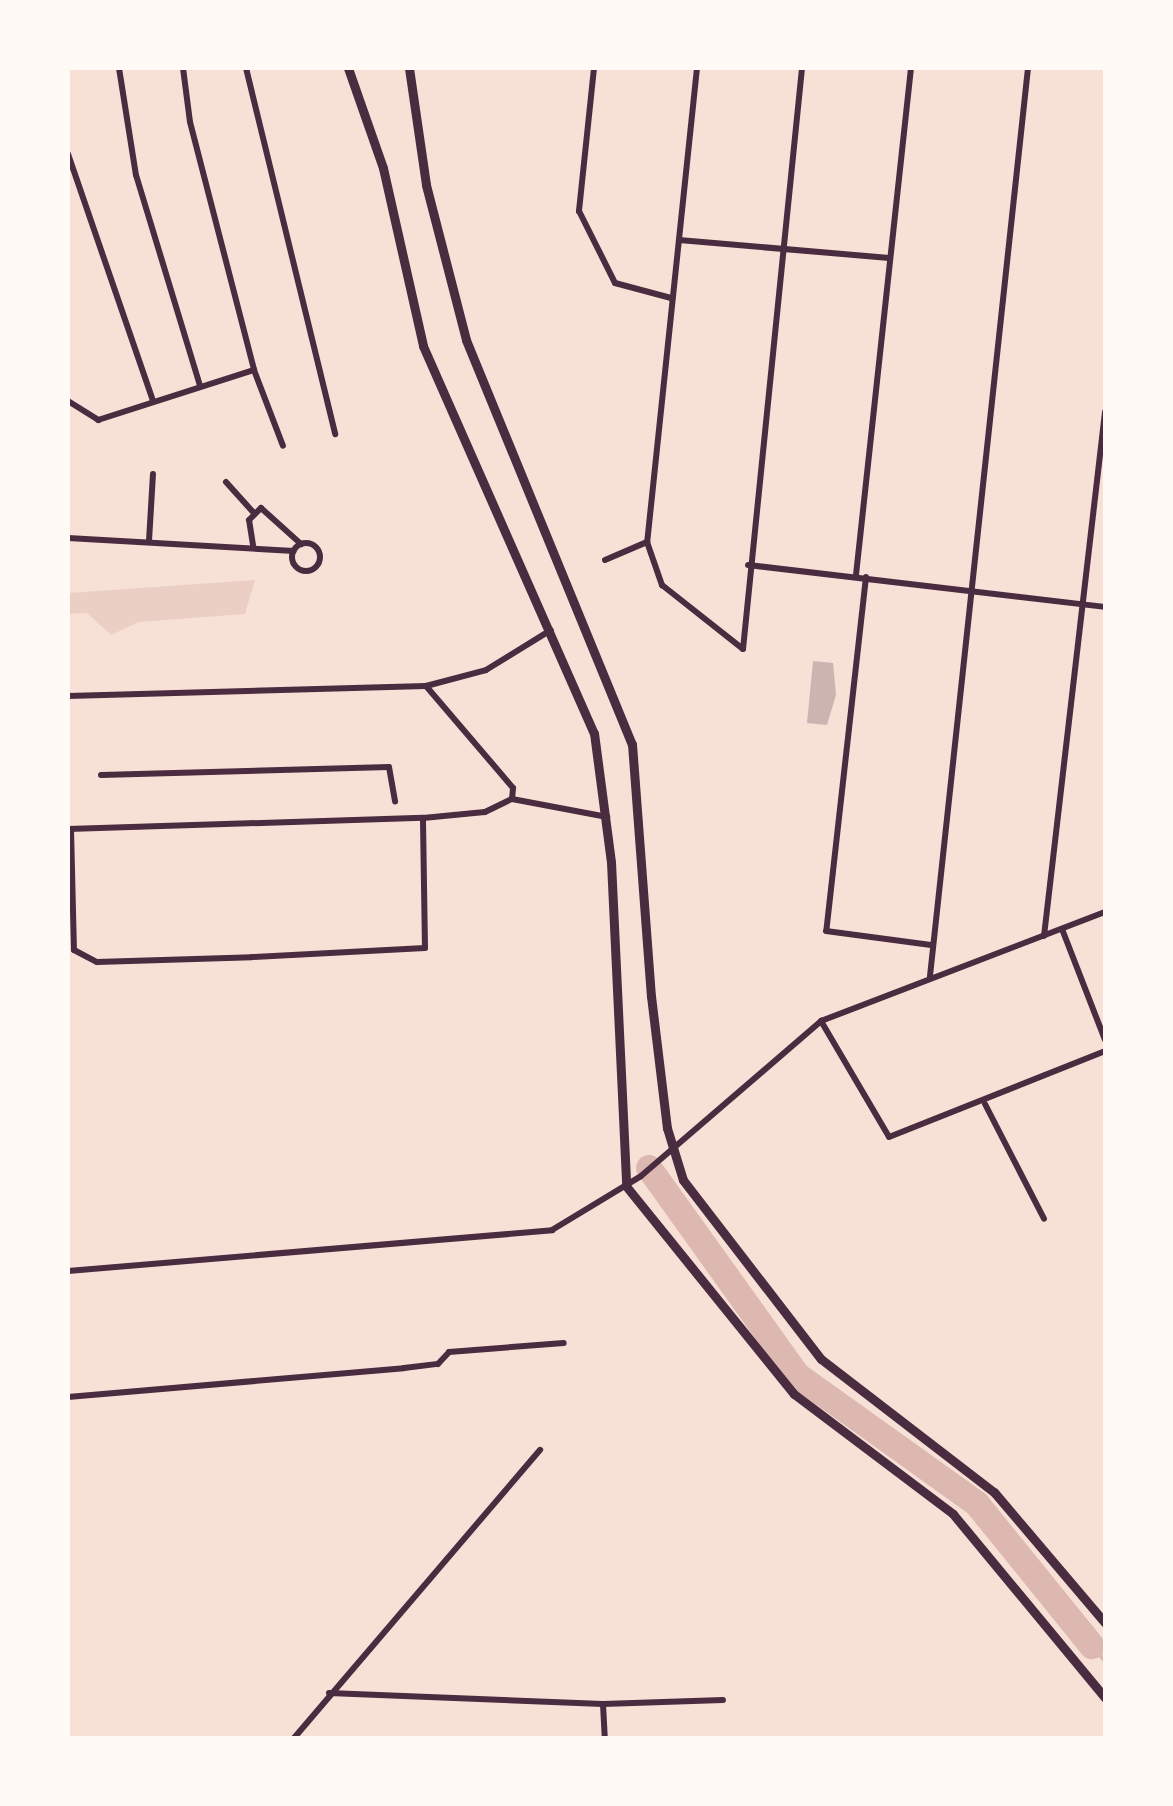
<!DOCTYPE html>
<html>
<head>
<meta charset="utf-8">
<style>
	body { margin:0 }
	#map { position:relative; width:1173px; height:1806px; overflow:hidden; background:#f7e1d7; font-family:Jost,sans-serif }
	div>[style] { position:absolute }
	.green>* { inset:0; background:#ebcfc5 }
	.stream>* { height:4px; margin:-2px; padding:0 2px; transform-origin:2px; border-radius:2px; background:#dcb8b0 }
	.river>* { height:26px; margin:-13px; padding:0 13px; transform-origin:13px; border-radius:13px; background:#dcb8b0 }
	.building>* { inset:0; background:#ccb4b1 }
	.minor>* { height:6px; margin:-3px; padding:0 3px; transform-origin:3px; border-radius:3px; background:#4a2c40 }
	.minor>.ring { margin:-3px; padding:0; box-sizing:content-box; background:none; border:6px solid #4a2c40; border-radius:50% }
	.secondary>* { height:9px; margin:-4.5px; padding:0 4.5px; transform-origin:4.5px; border-radius:4.5px; background:#4a2c40 }
	span { translate:-50% -50%; white-space:nowrap; text-align:center; line-height:1.15; -webkit-text-stroke:6px #fffaf5; paint-order:stroke }
	.frame { position:absolute; inset:0; border:70px solid #fffaf5; pointer-events:none }
</style>
</head>
<body>
<div id="map">
	<div class="green">
		<i style="clip-path:polygon(255px 580px,245px 614px,139px 622px,111px 635px,87px 613px,68px 614px,68px 593px)"></i>
	</div>
	<div class="stream">
		<i style="left:1092px;top:1646px;width:20px;rotate:49deg"></i>
	</div>
	<div class="river">
		<i style="left:649px;top:1168px;width:254px;rotate:54.4deg"></i>
		<i style="left:797px;top:1375px;width:221px;rotate:35.6deg"></i>
		<i style="left:977px;top:1504px;width:183px;rotate:51deg"></i>
	</div>
	<div class="building">
		<i style="clip-path:polygon(813px 661px,833px 663px,836px 695px,827px 725px,807px 723px)"></i>
	</div>
	<div class="minor">
		<i style="left:119px;top:68px;width:108px;rotate:81deg"></i>
		<i style="left:136px;top:175px;width:220px;rotate:73.1deg"></i>
		<i style="left:183px;top:68px;width:54px;rotate:82.6deg"></i>
		<i style="left:190px;top:122px;width:256px;rotate:75.5deg"></i>
		<i style="left:254px;top:370px;width:81px;rotate:69.1deg"></i>
		<i style="left:246px;top:68px;width:377px;rotate:76.3deg"></i>
		<i style="left:594px;top:68px;width:144px;rotate:96deg"></i>
		<i style="left:579px;top:211px;width:80px;rotate:63.4deg"></i>
		<i style="left:615px;top:283px;width:58px;rotate:15deg"></i>
		<i style="left:697px;top:68px;width:477px;rotate:96deg"></i>
		<i style="left:647px;top:542px;width:46px;rotate:70.8deg"></i>
		<i style="left:662px;top:585px;width:103px;rotate:38.3deg"></i>
		<i style="left:743px;top:649px;width:584px;rotate:-84.2deg"></i>
		<i style="left:68px;top:154px;width:261px;rotate:71deg"></i>
		<i style="left:679px;top:240px;width:211px;rotate:4.9deg"></i>
		<i style="left:68px;top:401px;width:36px;rotate:32deg"></i>
		<i style="left:98px;top:420px;width:164px;rotate:-17.8deg"></i>
		<i style="left:226px;top:482px;width:40px;rotate:48deg"></i>
		<i style="left:68px;top:538px;width:226px;rotate:3.3deg"></i>
		<i style="left:149px;top:541px;width:67px;rotate:-86.6deg"></i>
		<i class="ring" style="left:292px;top:543px;width:22px;height:22px"></i>
		<i style="left:253px;top:545px;width:25px;rotate:-99deg"></i>
		<i style="left:249px;top:520px;width:17px;rotate:-45deg"></i>
		<i style="left:261px;top:508px;width:54px;rotate:42deg"></i>
		<i style="left:605px;top:560px;width:46px;rotate:-23.2deg"></i>
		<i style="left:748px;top:565px;width:359px;rotate:6.7deg"></i>
		<i style="left:856px;top:575px;width:510px;rotate:-83.81deg"></i>
		<i style="left:866px;top:577px;width:356px;rotate:96.4deg"></i>
		<i style="left:826px;top:931px;width:106px;rotate:7.6deg"></i>
		<i style="left:426px;top:686px;width:134px;rotate:49.5deg"></i>
		<i style="left:513px;top:788px;width:11px;rotate:95deg"></i>
		<i style="left:68px;top:696px;width:358px;rotate:-1.6deg"></i>
		<i style="left:426px;top:686px;width:62px;rotate:-14.9deg"></i>
		<i style="left:486px;top:670px;width:76px;rotate:-31.6deg"></i>
		<i style="left:101px;top:775px;width:288px;rotate:-1.6deg"></i>
		<i style="left:389px;top:767px;width:35px;rotate:80deg"></i>
		<i style="left:512px;top:799px;width:97px;rotate:10.7deg"></i>
		<i style="left:68px;top:829px;width:355px;rotate:-1.8deg"></i>
		<i style="left:423px;top:818px;width:62px;rotate:-5.5deg"></i>
		<i style="left:485px;top:812px;width:30px;rotate:-26deg"></i>
		<i style="left:71px;top:829px;width:121px;rotate:88.6deg"></i>
		<i style="left:74px;top:950px;width:26px;rotate:28deg"></i>
		<i style="left:97px;top:962px;width:155px;rotate:-1.8deg"></i>
		<i style="left:252px;top:957px;width:173px;rotate:-3deg"></i>
		<i style="left:425px;top:948px;width:130px;rotate:-90.9deg"></i>
		<i style="left:1062px;top:929px;width:119px;rotate:68.8deg"></i>
		<i style="left:1044px;top:936px;width:528px;rotate:-83.36deg"></i>
		<i style="left:930px;top:976px;width:913px;rotate:-83.84deg"></i>
		<i style="left:821px;top:1021px;width:134px;rotate:59.6deg"></i>
		<i style="left:889px;top:1137px;width:232px;rotate:-21.7deg"></i>
		<i style="left:985px;top:1104px;width:129px;rotate:62.8deg"></i>
		<i style="left:68px;top:1271px;width:486px;rotate:-4.8deg"></i>
		<i style="left:552px;top:1230px;width:104px;rotate:-31.2deg"></i>
		<i style="left:641px;top:1176px;width:238px;rotate:-40.7deg"></i>
		<i style="left:821px;top:1021px;width:304px;rotate:-21deg"></i>
		<i style="left:68px;top:1397px;width:337px;rotate:-4.9deg"></i>
		<i style="left:404px;top:1368px;width:34px;rotate:-7deg"></i>
		<i style="left:438px;top:1364px;width:16px;rotate:-47deg"></i>
		<i style="left:449px;top:1352px;width:115px;rotate:-4.5deg"></i>
		<i style="left:329px;top:1693px;width:274px;rotate:2.3deg"></i>
		<i style="left:603px;top:1704px;width:120px;rotate:-1.9deg"></i>
		<i style="left:603px;top:1704px;width:34px;rotate:87deg"></i>
		<i style="left:294px;top:1738px;width:379px;rotate:-49.5deg"></i>
	</div>
	<div class="secondary">
		<i style="left:348px;top:68px;width:106px;rotate:70.7deg"></i>
		<i style="left:383px;top:168px;width:182px;rotate:77.3deg"></i>
		<i style="left:423px;top:346px;width:423px;rotate:66.2deg"></i>
		<i style="left:594px;top:733px;width:130px;rotate:82.5deg"></i>
		<i style="left:611px;top:862px;width:324px;rotate:87.3deg"></i>
		<i style="left:626px;top:1186px;width:267px;rotate:51.1deg"></i>
		<i style="left:794px;top:1394px;width:199px;rotate:37deg"></i>
		<i style="left:953px;top:1514px;width:239px;rotate:50.4deg"></i>
		<i style="left:409px;top:68px;width:118px;rotate:81.7deg"></i>
		<i style="left:426px;top:185px;width:160px;rotate:75.5deg"></i>
		<i style="left:466px;top:340px;width:437px;rotate:67.7deg"></i>
		<i style="left:632px;top:744px;width:253px;rotate:85.7deg"></i>
		<i style="left:651px;top:996px;width:133px;rotate:83.1deg"></i>
		<i style="left:667px;top:1128px;width:54px;rotate:72.9deg"></i>
		<i style="left:683px;top:1180px;width:226px;rotate:52.4deg"></i>
		<i style="left:821px;top:1359px;width:218px;rotate:37.6deg"></i>
		<i style="left:994px;top:1492px;width:172px;rotate:49.7deg"></i>
	</div>
	<div class="frame"></div>
</div>
</body>
</html>
